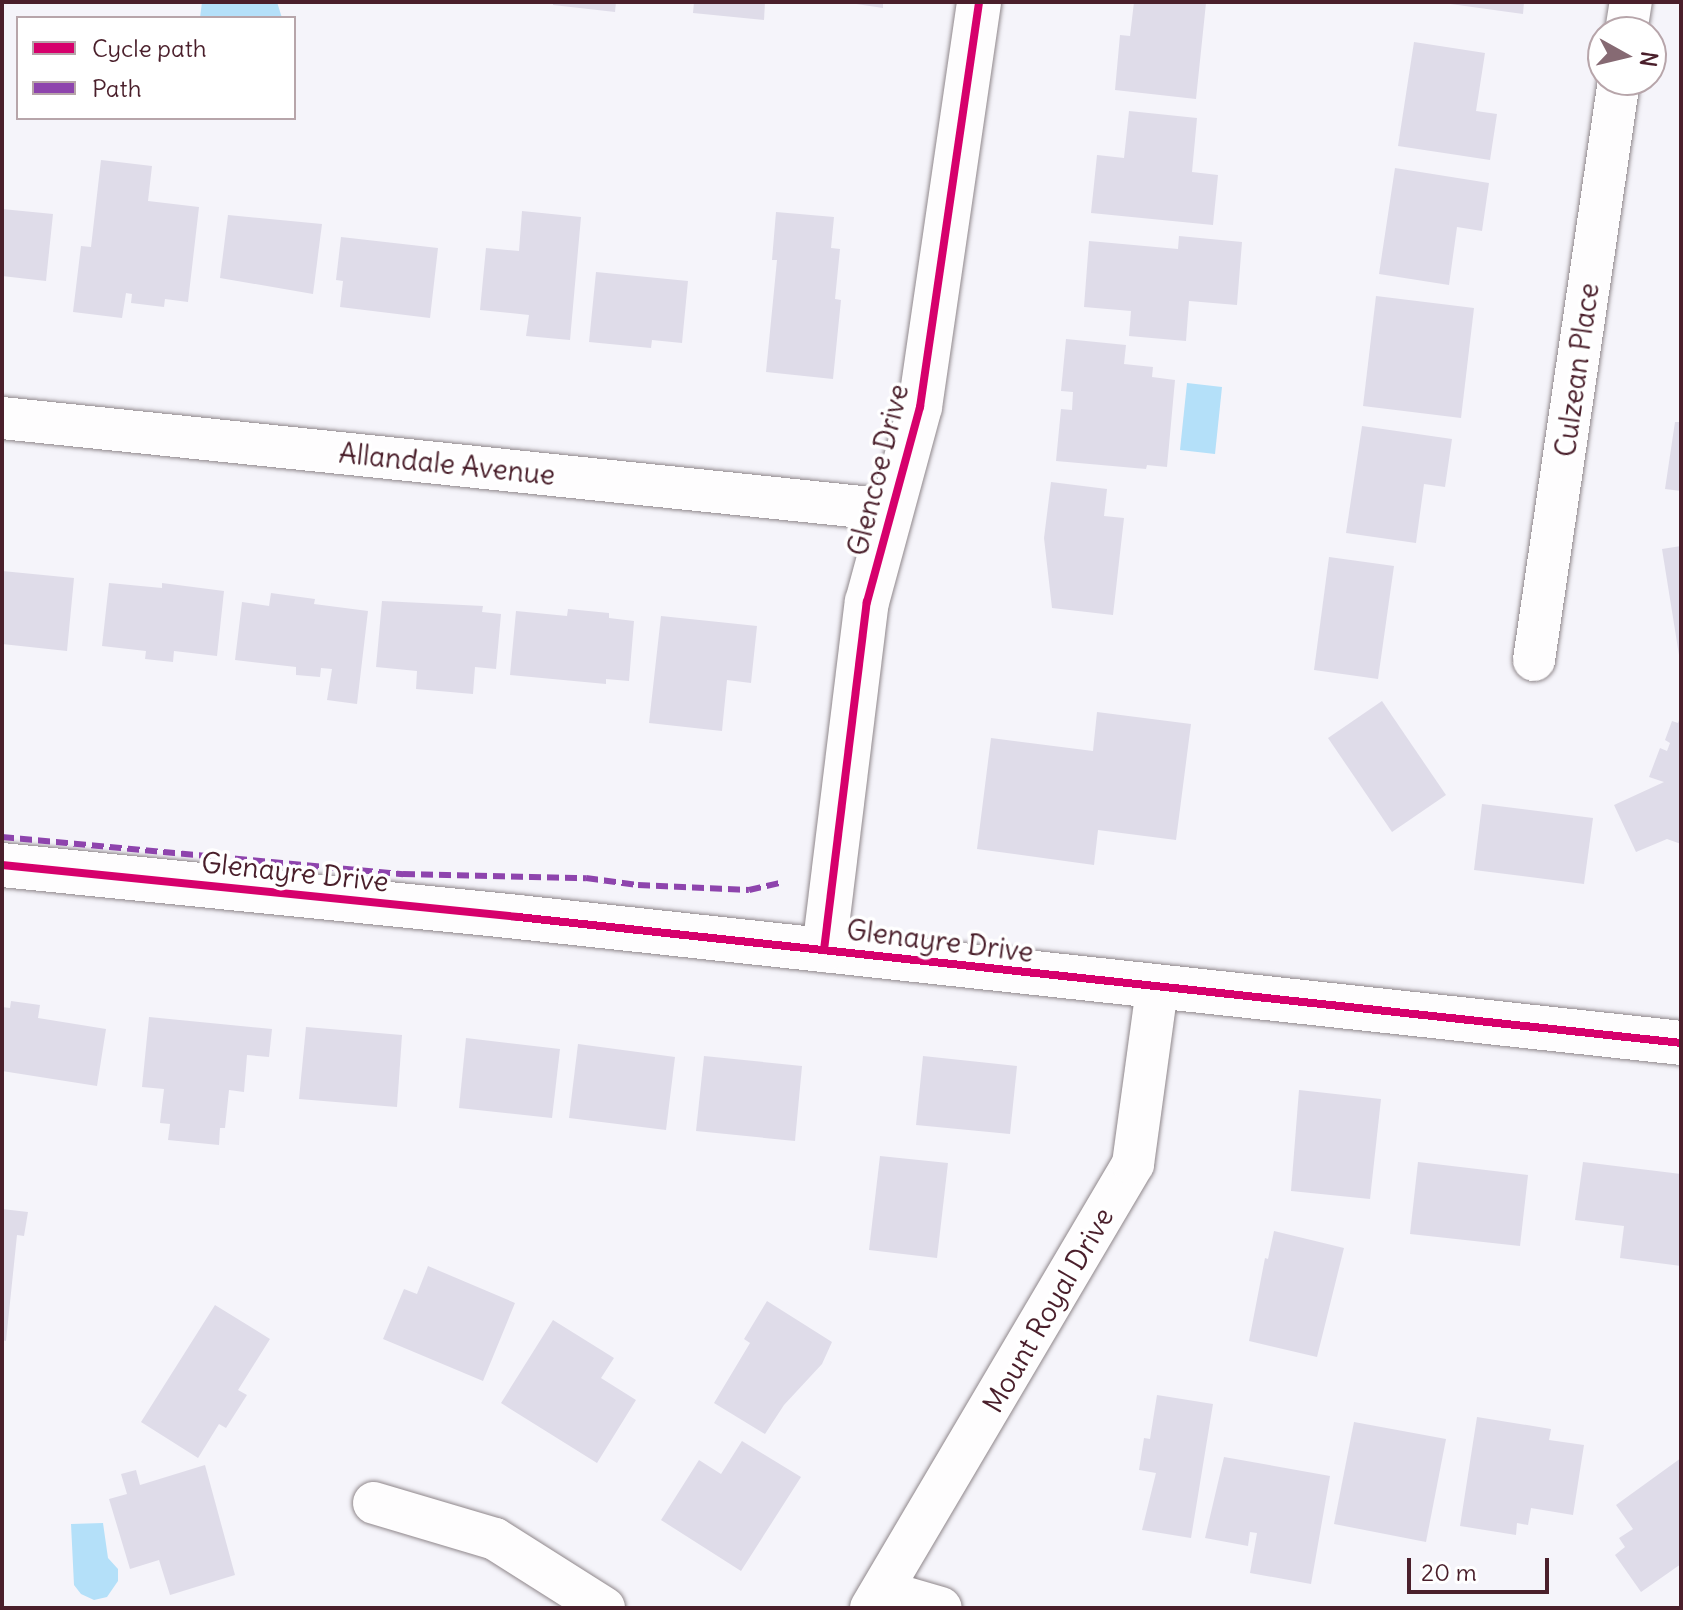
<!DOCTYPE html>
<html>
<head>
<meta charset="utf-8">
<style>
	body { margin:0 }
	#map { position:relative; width:1683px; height:1610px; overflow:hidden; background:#f5f4fa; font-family:Delius,sans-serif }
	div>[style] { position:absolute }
	.water>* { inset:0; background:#b4e0f9 }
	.building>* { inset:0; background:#dfdce9 }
	.roads { filter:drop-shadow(0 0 2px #8f878b) drop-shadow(0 0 2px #8f878b) }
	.minor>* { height:42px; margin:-21px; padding:0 21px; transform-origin:21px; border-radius:21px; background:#fefdfe }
	.tertiary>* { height:44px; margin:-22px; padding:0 22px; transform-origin:22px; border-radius:22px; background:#fefdfe }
	.quiet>* { height:6px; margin-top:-3px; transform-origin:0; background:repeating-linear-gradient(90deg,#8e44ad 0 12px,transparent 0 18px) }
	.cycleway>* { height:8px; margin:-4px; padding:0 4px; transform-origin:4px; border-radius:4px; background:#d6006c }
	span { translate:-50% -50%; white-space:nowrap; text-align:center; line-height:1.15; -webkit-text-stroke:7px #fff; paint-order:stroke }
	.street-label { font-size:28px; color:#4a1f2b }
	.frame { position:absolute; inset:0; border:4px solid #4a1f2b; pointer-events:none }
	.legend { position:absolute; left:16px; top:16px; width:280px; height:104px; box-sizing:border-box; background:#fff; border:2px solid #b7a5aa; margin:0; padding:10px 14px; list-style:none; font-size:24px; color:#4a1f2b }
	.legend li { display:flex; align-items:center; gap:16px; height:40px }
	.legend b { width:40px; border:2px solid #b7a5aa }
	.north { position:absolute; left:1587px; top:16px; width:80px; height:80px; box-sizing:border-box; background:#fff; border:2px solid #b7a5aa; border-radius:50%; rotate:98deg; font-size:22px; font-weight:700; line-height:32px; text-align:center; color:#4a1f2b }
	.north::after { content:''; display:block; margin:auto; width:28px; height:36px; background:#866a73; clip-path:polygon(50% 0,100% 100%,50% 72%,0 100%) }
	.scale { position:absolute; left:1407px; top:1558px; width:142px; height:36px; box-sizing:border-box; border:4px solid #4a1f2b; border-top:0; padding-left:10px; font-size:24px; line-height:28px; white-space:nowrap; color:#4a1f2b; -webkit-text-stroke:6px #fff; paint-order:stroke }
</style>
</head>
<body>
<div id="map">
	<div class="water">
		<i style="clip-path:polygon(202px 2px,277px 2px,282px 18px,200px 18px)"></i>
		<i style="clip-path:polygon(1187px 383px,1222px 387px,1215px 454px,1180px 450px)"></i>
		<i style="clip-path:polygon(103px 1523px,108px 1558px,118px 1569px,118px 1581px,107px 1597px,94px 1600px,81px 1594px,74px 1585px,71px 1524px)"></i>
	</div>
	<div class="building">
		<i style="clip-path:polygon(553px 2px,616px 2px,615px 12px,553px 5px)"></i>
		<i style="clip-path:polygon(694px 2px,765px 2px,764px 20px,693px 13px)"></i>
		<i style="clip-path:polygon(843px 2px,883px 2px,883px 8px)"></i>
		<i style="clip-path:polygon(1134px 2px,1206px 3px,1196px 99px,1115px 90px,1120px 35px,1130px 36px)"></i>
		<i style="clip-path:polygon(1436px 2px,1524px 2px,1523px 14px)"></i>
		<i style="clip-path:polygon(1414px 42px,1485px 53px,1476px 111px,1497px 114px,1490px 160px,1398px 146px)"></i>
		<i style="clip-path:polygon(1129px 111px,1197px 118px,1192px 172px,1218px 175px,1213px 225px,1091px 213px,1097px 155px,1124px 158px)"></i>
		<i style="clip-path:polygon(101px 160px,152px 166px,148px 201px,199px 207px,188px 302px,165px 299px,164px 307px,131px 303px,132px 294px,126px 293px,122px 318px,73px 312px,81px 246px,91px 247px)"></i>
		<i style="clip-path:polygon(1395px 168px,1489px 183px,1482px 231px,1457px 227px,1449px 285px,1379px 274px)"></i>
		<i style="clip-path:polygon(2px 209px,53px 214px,46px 281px,2px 276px)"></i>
		<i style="clip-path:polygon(522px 211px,581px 217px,570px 340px,526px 336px,529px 315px,480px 310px,486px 248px,519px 251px)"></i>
		<i style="clip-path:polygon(776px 212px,834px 217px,831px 248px,840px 249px,835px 299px,841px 300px,833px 379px,766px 372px,777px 260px,772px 260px)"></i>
		<i style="clip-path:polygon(228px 215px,322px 224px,313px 294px,220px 278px)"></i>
		<i style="clip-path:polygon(1179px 236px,1242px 242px,1237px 305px,1189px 301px,1186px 341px,1129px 336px,1131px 311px,1084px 307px,1089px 241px,1178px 249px)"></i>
		<i style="clip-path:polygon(341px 237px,438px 248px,430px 318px,340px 307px,343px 281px,336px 280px)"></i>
		<i style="clip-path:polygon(596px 272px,688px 281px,682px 343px,652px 340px,651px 348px,589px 342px)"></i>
		<i style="clip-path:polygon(1376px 296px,1474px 308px,1461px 418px,1363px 406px)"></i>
		<i style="clip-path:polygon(1066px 339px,1126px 345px,1124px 364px,1153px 367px,1152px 377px,1175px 380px,1167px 467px,1147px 465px,1146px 469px,1056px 461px,1061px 409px,1072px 410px,1073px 392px,1061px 391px)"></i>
		<i style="clip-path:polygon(1675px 422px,1681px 422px,1681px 491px,1665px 489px)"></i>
		<i style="clip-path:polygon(1362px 426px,1452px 439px,1445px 487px,1424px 484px,1416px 543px,1346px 533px)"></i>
		<i style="clip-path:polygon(1051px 482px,1107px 489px,1104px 516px,1124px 518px,1113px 615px,1052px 608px,1044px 538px)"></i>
		<i style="clip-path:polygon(1681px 546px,1681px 655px,1679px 655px,1662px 549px)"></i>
		<i style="clip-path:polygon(1329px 557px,1394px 566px,1378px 679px,1314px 670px)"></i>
		<i style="clip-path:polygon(2px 571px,74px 578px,67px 651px,2px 644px)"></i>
		<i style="clip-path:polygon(109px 583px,162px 588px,162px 583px,224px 591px,217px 656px,174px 651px,173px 662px,145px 659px,146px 651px,102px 646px)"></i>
		<i style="clip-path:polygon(271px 593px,315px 599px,314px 604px,368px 611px,357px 704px,327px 700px,332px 669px,321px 668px,320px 677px,296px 675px,296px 667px,235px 660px,242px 602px,269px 606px)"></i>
		<i style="clip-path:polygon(382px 601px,483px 606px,482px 612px,501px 614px,496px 669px,475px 667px,473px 694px,416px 689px,417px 671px,376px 667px)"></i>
		<i style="clip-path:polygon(568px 609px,609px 613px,609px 618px,634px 621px,629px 681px,606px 679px,606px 684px,510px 675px,516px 611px,567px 616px)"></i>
		<i style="clip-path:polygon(661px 616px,757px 626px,751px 683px,727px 680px,722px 731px,649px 723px)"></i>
		<i style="clip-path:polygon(1382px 701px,1446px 795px,1392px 832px,1328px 738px)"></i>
		<i style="clip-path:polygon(1097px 712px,1191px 724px,1176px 840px,1098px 830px,1094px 865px,977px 849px,991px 738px,1093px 751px)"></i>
		<i style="clip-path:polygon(1681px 715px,1681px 844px,1667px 839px,1636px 852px,1614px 805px,1664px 782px,1649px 777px,1660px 748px,1667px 751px,1670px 743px,1665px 740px,1672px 721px,1678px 723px)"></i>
		<i style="clip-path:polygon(1482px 804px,1593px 818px,1584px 884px,1474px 870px)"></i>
		<i style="clip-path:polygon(11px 1001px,40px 1005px,38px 1018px,106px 1029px,97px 1086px,2px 1071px,2px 1007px,10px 1008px)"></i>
		<i style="clip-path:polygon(149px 1017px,272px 1029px,269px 1057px,247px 1055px,244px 1092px,229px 1090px,225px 1128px,220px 1128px,219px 1145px,168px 1140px,170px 1124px,160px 1123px,164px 1089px,142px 1087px)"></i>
		<i style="clip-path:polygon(306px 1027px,402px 1035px,397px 1107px,299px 1099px)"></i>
		<i style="clip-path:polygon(466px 1038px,560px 1049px,552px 1118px,459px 1108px)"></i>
		<i style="clip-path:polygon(578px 1044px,675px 1057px,666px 1130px,569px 1118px)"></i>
		<i style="clip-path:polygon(704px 1056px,802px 1066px,795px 1141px,696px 1131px)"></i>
		<i style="clip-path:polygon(923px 1056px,1017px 1066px,1010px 1134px,916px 1125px)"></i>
		<i style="clip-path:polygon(1299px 1090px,1381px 1099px,1370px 1199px,1291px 1191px)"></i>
		<i style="clip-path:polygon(880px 1156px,948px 1163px,937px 1258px,869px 1250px)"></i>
		<i style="clip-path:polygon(1418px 1162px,1528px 1175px,1520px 1246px,1410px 1234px)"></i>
		<i style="clip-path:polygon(1583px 1162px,1681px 1174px,1681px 1266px,1620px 1258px,1624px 1226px,1575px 1220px)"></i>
		<i style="clip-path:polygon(2px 1209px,28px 1212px,24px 1236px,17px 1235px,6px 1341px,2px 1340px)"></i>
		<i style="clip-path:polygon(1274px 1231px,1344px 1248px,1317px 1357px,1249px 1341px,1265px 1258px,1268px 1259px)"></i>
		<i style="clip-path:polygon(428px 1266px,515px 1303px,483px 1381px,383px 1339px,404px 1289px,417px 1294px)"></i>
		<i style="clip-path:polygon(767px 1301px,832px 1342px,822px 1364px,784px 1405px,765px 1434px,714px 1403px,750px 1343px,744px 1339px)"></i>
		<i style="clip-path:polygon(215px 1305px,270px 1339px,238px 1390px,247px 1395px,226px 1428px,219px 1424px,198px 1458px,141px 1422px)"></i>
		<i style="clip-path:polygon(553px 1320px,614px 1358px,601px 1378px,636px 1400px,597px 1463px,501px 1403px)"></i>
		<i style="clip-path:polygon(1157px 1395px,1213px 1404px,1191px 1538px,1142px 1530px,1156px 1473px,1139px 1470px,1144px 1438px,1150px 1439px)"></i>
		<i style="clip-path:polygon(1477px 1417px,1551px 1429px,1549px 1440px,1584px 1445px,1573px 1515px,1531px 1508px,1528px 1525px,1517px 1523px,1516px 1535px,1460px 1526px)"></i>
		<i style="clip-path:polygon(1354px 1422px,1446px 1439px,1426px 1542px,1334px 1524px)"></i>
		<i style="clip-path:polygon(742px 1441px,801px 1477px,741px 1571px,661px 1520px,699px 1460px,721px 1474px)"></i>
		<i style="clip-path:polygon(1224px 1457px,1330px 1476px,1311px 1584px,1250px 1573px,1257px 1533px,1250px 1532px,1248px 1546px,1205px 1538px)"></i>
		<i style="clip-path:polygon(1681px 1458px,1681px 1564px,1641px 1592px,1615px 1555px,1625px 1547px,1619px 1538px,1633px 1529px,1616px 1505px)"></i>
		<i style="clip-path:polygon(205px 1465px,235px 1575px,170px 1595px,159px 1560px,130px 1569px,109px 1499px,127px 1494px,121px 1474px,136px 1470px,140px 1485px)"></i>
	</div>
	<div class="roads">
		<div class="minor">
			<i style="left:1626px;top:32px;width:30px;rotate:-81deg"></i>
			<i style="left:2px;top:418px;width:894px;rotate:5.91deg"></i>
			<i style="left:1534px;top:660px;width:586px;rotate:-81.66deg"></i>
			<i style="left:374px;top:1503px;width:126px;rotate:16.6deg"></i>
			<i style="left:495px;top:1539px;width:129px;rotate:32.3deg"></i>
			<i style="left:882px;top:1591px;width:61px;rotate:16.1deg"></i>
			<i style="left:871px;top:1608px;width:516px;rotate:-59.46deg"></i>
			<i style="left:1133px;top:1164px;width:178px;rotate:-82.2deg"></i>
		</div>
		<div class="tertiary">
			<i style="left:2px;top:865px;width:519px;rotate:5.75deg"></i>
			<i style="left:518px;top:917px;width:1170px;rotate:6.18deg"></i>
			<i style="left:824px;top:950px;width:351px;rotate:-83deg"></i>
			<i style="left:867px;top:602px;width:202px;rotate:-74.8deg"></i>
			<i style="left:920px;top:407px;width:409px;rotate:-81.7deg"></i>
		</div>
	</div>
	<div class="quiet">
		<i style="left:2px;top:837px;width:403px;rotate:5.3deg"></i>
		<i style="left:403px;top:874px;width:183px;rotate:1.3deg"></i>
		<i style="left:586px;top:878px;width:52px;rotate:7.7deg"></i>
		<i style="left:638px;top:885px;width:111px;rotate:2.6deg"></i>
		<i style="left:749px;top:890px;width:32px;rotate:-13deg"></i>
	</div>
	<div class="cycleway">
		<i style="left:2px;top:865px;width:519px;rotate:5.75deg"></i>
		<i style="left:518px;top:917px;width:1170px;rotate:6.18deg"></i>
		<i style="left:824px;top:950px;width:351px;rotate:-83deg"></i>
		<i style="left:867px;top:602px;width:202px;rotate:-74.8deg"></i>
		<i style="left:920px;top:407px;width:409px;rotate:-81.7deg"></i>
	</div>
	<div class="street-label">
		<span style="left:1577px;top:370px;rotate:-82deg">Culzean Place</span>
		<span style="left:447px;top:464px;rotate:6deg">Allandale Avenue</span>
		<span style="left:878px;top:470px;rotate:-76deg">Glencoe Drive</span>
		<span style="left:295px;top:872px;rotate:6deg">Glenayre Drive</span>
		<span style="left:940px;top:941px;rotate:7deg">Glenayre Drive</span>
		<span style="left:1048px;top:1310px;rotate:-60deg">Mount Royal Drive</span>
	</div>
	<div class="frame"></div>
	<ul class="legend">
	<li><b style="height:10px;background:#d6006c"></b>Cycle path</li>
	<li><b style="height:10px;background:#8e44ad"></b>Path</li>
	</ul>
	<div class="north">N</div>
	<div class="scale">20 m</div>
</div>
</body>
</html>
